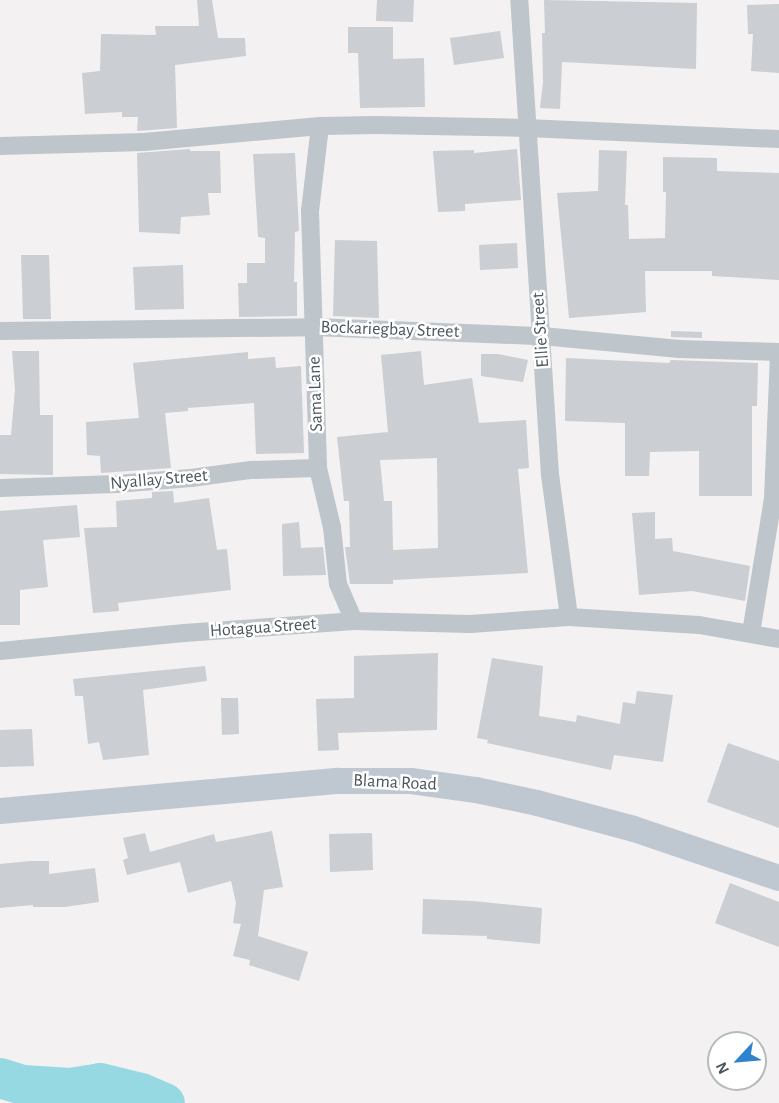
<!DOCTYPE html>
<html>
<head>
<meta charset="utf-8">
<style>
	body { margin:0 }
	#map { position:relative; width:779px; height:1103px; overflow:hidden; background:#f3f1f1; font-family:"Alegreya Sans",sans-serif }
	div>[style] { position:absolute }
	.river>* { height:40px; margin:-20px; padding:0 20px; transform-origin:20px; border-radius:20px; background:#97d9e2 }
	.building>* { inset:0; background:#cbced2 }
	.street>* { height:18px; margin:-9px; padding:0 9px; transform-origin:9px; border-radius:9px; background:#bec6cb }
	.secondary>* { height:26px; margin:-13px; padding:0 13px; transform-origin:13px; border-radius:13px; background:#bfc8d0 }
	span { translate:-50% -50%; white-space:nowrap; text-align:center; line-height:1.15; -webkit-text-stroke:5px #fff; paint-order:stroke }
	.street-label { font-size:18px; color:#4b555c }
	.north { position:absolute; left:707px; top:1031px; width:60px; height:60px; box-sizing:border-box; background:#fff; border:2px solid #b7bbbe; border-radius:50%; rotate:244deg; font-size:16px; font-weight:700; line-height:24px; text-align:center; color:#4b555c }
	.north::after { content:''; display:block; margin:auto; width:21px; height:27px; background:#2f83ce; clip-path:polygon(50% 0,100% 100%,50% 72%,0 100%) }
</style>
</head>
<body>
<div id="map">
	<div class="river">
		<i style="left:0;top:1078px;width:24px;rotate:17deg"></i>
		<i style="left:23px;top:1085px;width:47px;rotate:3.7deg"></i>
		<i style="left:70px;top:1088px;width:30px;rotate:-9deg"></i>
		<i style="left:100px;top:1083px;width:42px;rotate:13.7deg"></i>
		<i style="left:141px;top:1093px;width:26px;rotate:23deg"></i>
	</div>
	<div class="building">
		<i style="clip-path:polygon(197px 0,212px 0,218px 38px,245px 38px,246px 56px,175px 65px,177px 128px,137px 131px,138px 117px,122px 117px,122px 112px,85px 114px,82px 73px,100px 71px,101px 34px,156px 35px,155px 26px,199px 26px)"></i>
		<i style="clip-path:polygon(377px 0,414px 0,413px 22px,376px 21px)"></i>
		<i style="clip-path:polygon(544px 0,697px 3px,696px 69px,562px 62px,560px 109px,540px 108px,543px 82px,542px 33px,545px 33px)"></i>
		<i style="clip-path:polygon(779px 4px,779px 73px,751px 71px,753px 34px,748px 34px,747px 5px)"></i>
		<i style="clip-path:polygon(348px 27px,393px 27px,393px 59px,424px 58px,425px 107px,360px 108px,358px 53px,348px 53px)"></i>
		<i style="clip-path:polygon(500px 31px,504px 58px,454px 65px,450px 38px)"></i>
		<i style="clip-path:polygon(190px 149px,190px 151px,220px 151px,221px 193px,208px 193px,210px 215px,181px 217px,180px 234px,139px 232px,137px 153px)"></i>
		<i style="clip-path:polygon(517px 149px,521px 200px,465px 204px,465px 211px,438px 212px,433px 151px,474px 150px,474px 153px)"></i>
		<i style="clip-path:polygon(599px 150px,627px 151px,625px 205px,628px 205px,629px 239px,665px 238px,666px 192px,663px 192px,663px 157px,717px 158px,717px 171px,779px 173px,779px 280px,712px 276px,712px 271px,645px 271px,646px 312px,569px 318px,557px 193px,598px 191px)"></i>
		<i style="clip-path:polygon(295px 153px,299px 231px,295px 232px,294px 282px,297px 282px,297px 316px,239px 317px,238px 283px,247px 283px,247px 263px,265px 263px,265px 238px,258px 237px,253px 154px)"></i>
		<i style="clip-path:polygon(335px 240px,377px 241px,379px 318px,333px 316px)"></i>
		<i style="clip-path:polygon(517px 243px,518px 268px,480px 270px,479px 245px)"></i>
		<i style="clip-path:polygon(21px 255px,49px 255px,51px 319px,23px 319px)"></i>
		<i style="clip-path:polygon(183px 265px,184px 309px,135px 310px,133px 267px)"></i>
		<i style="clip-path:polygon(671px 331px,702px 332px,702px 338px,671px 337px)"></i>
		<i style="clip-path:polygon(12px 351px,39px 351px,40px 415px,53px 415px,53px 475px,0 474px,0 435px,11px 435px,15px 390px)"></i>
		<i style="clip-path:polygon(evenodd,421px 351px,424px 385px,472px 378px,479px 423px,526px 420px,529px 468px,518px 469px,528px 573px,393px 580px,393px 584px,350px 584px,345px 547px,350px 547px,349px 501px,344px 501px,337px 437px,388px 432px,381px 355px,421px 351px,437px 458px,438px 548px,393px 550px,392px 501px,384px 501px,380px 460px,437px 458px)"></i>
		<i style="clip-path:polygon(248px 352px,248px 359px,275px 357px,276px 368px,301px 366px,304px 453px,256px 454px,254px 403px,188px 408px,188px 411px,165px 413px,171px 468px,101px 473px,100px 456px,87px 455px,86px 422px,139px 418px,133px 363px)"></i>
		<i style="clip-path:polygon(481px 354px,498px 354px,528px 360px,523px 382px,481px 376px)"></i>
		<i style="clip-path:polygon(566px 358px,669px 363px,671px 360px,758px 363px,757px 406px,752px 406px,752px 496px,699px 496px,699px 451px,650px 452px,649px 476px,625px 476px,625px 423px,565px 421px)"></i>
		<i style="clip-path:polygon(173px 491px,174px 503px,209px 498px,217px 550px,227px 549px,231px 590px,118px 603px,119px 611px,93px 613px,84px 528px,117px 527px,116px 501px,152px 498px,152px 492px)"></i>
		<i style="clip-path:polygon(77px 505px,80px 537px,43px 540px,48px 587px,20px 590px,20px 625px,0 625px,0 511px)"></i>
		<i style="clip-path:polygon(655px 512px,655px 539px,672px 538px,673px 551px,750px 566px,745px 601px,692px 591px,639px 595px,632px 513px)"></i>
		<i style="clip-path:polygon(299px 522px,301px 548px,323px 547px,326px 575px,283px 576px,282px 524px)"></i>
		<i style="clip-path:polygon(438px 653px,437px 730px,338px 733px,339px 750px,318px 751px,316px 699px,354px 698px,354px 656px)"></i>
		<i style="clip-path:polygon(492px 658px,543px 666px,539px 716px,576px 722px,577px 715px,620px 724px,623px 702px,635px 704px,637px 691px,673px 695px,663px 762px,614px 755px,611px 770px,487px 743px,488px 740px,477px 738px)"></i>
		<i style="clip-path:polygon(205px 666px,207px 681px,143px 690px,149px 755px,103px 760px,99px 742px,88px 744px,83px 696px,75px 696px,73px 679px)"></i>
		<i style="clip-path:polygon(221px 698px,238px 698px,239px 734px,222px 735px)"></i>
		<i style="clip-path:polygon(32px 729px,34px 766px,0 767px,0 730px)"></i>
		<i style="clip-path:polygon(728px 743px,779px 761px,779px 828px,707px 802px)"></i>
		<i style="clip-path:polygon(272px 831px,283px 887px,264px 890px,258px 936px,308px 952px,299px 981px,249px 965px,250px 960px,233px 956px,241px 924px,233px 923px,236px 903px,231px 881px,188px 893px,180px 862px,127px 875px,123px 860px,128px 858px,123px 838px,145px 833px,150px 852px,214px 834px,216px 842px)"></i>
		<i style="clip-path:polygon(372px 833px,373px 870px,330px 872px,329px 834px)"></i>
		<i style="clip-path:polygon(31px 861px,49px 861px,49px 874px,95px 868px,99px 902px,65px 907px,33px 907px,33px 905px,0 908px,0 864px)"></i>
		<i style="clip-path:polygon(730px 883px,779px 902px,779px 947px,715px 923px)"></i>
		<i style="clip-path:polygon(423px 899px,473px 901px,542px 908px,540px 944px,487px 939px,487px 936px,422px 934px)"></i>
	</div>
	<div class="street">
		<i style="left:320px;top:126px;width:86px;rotate:96.7deg"></i>
		<i style="left:310px;top:211px;width:257px;rotate:88.2deg"></i>
		<i style="left:318px;top:468px;width:61px;rotate:76.7deg"></i>
		<i style="left:332px;top:527px;width:57px;rotate:84deg"></i>
		<i style="left:338px;top:584px;width:40px;rotate:66.6deg"></i>
		<i style="left:0;top:146px;width:144px;rotate:-1.6deg"></i>
		<i style="left:144px;top:142px;width:177px;rotate:-5.2deg"></i>
		<i style="left:320px;top:126px;width:56px;rotate:-1deg"></i>
		<i style="left:376px;top:125px;width:150px;rotate:1.1deg"></i>
		<i style="left:526px;top:128px;width:253px;rotate:2.5deg"></i>
		<i style="left:0;top:331px;width:314px;rotate:-0.7deg"></i>
		<i style="left:314px;top:327px;width:228px;rotate:2.3deg"></i>
		<i style="left:542px;top:336px;width:138px;rotate:5.4deg"></i>
		<i style="left:679px;top:349px;width:100px;rotate:1.7deg"></i>
		<i style="left:0;top:488px;width:116px;rotate:-2deg"></i>
		<i style="left:116px;top:484px;width:75px;rotate:-4.6deg"></i>
		<i style="left:191px;top:478px;width:61px;rotate:-7.6deg"></i>
		<i style="left:251px;top:470px;width:67px;rotate:-1.7deg"></i>
		<i style="left:569px;top:617px;width:130px;rotate:3.5deg"></i>
		<i style="left:699px;top:625px;width:81px;rotate:9.9deg"></i>
		<i style="left:751px;top:633px;width:137px;rotate:-80.7deg"></i>
		<i style="left:773px;top:498px;width:142px;rotate:-87.6deg"></i>
		<i style="left:0;top:651px;width:185px;rotate:-5.6deg"></i>
		<i style="left:184px;top:633px;width:170px;rotate:-4deg"></i>
		<i style="left:354px;top:621px;width:116px;rotate:1.5deg"></i>
		<i style="left:470px;top:624px;width:99px;rotate:-4deg"></i>
		<i style="left:569px;top:617px;width:143px;rotate:-97.6deg"></i>
		<i style="left:550px;top:475px;width:476px;rotate:-93.7deg"></i>
	</div>
	<div class="secondary">
		<i style="left:0;top:811px;width:340px;rotate:-5.1deg"></i>
		<i style="left:339px;top:781px;width:72px"></i>
		<i style="left:411px;top:781px;width:66px;rotate:7.9deg"></i>
		<i style="left:476px;top:790px;width:62px;rotate:12deg"></i>
		<i style="left:537px;top:803px;width:100px;rotate:15deg"></i>
		<i style="left:634px;top:829px;width:153px;rotate:18.7deg"></i>
	</div>
	<div class="street-label">
		<span style="left:390px;top:330px;rotate:2deg">Bockariegbay Street</span>
		<span style="left:541px;top:330px;rotate:-94deg">Ellie Street</span>
		<span style="left:316px;top:394px;rotate:-92deg">Sama Lane</span>
		<span style="left:159px;top:480px;rotate:-5deg">Nyallay Street</span>
		<span style="left:263px;top:628px;rotate:-4deg">Hotagua Street</span>
		<span style="left:395px;top:783px;rotate:3deg">Blama Road</span>
	</div>
	<div class="north">N</div>
</div>
</body>
</html>
